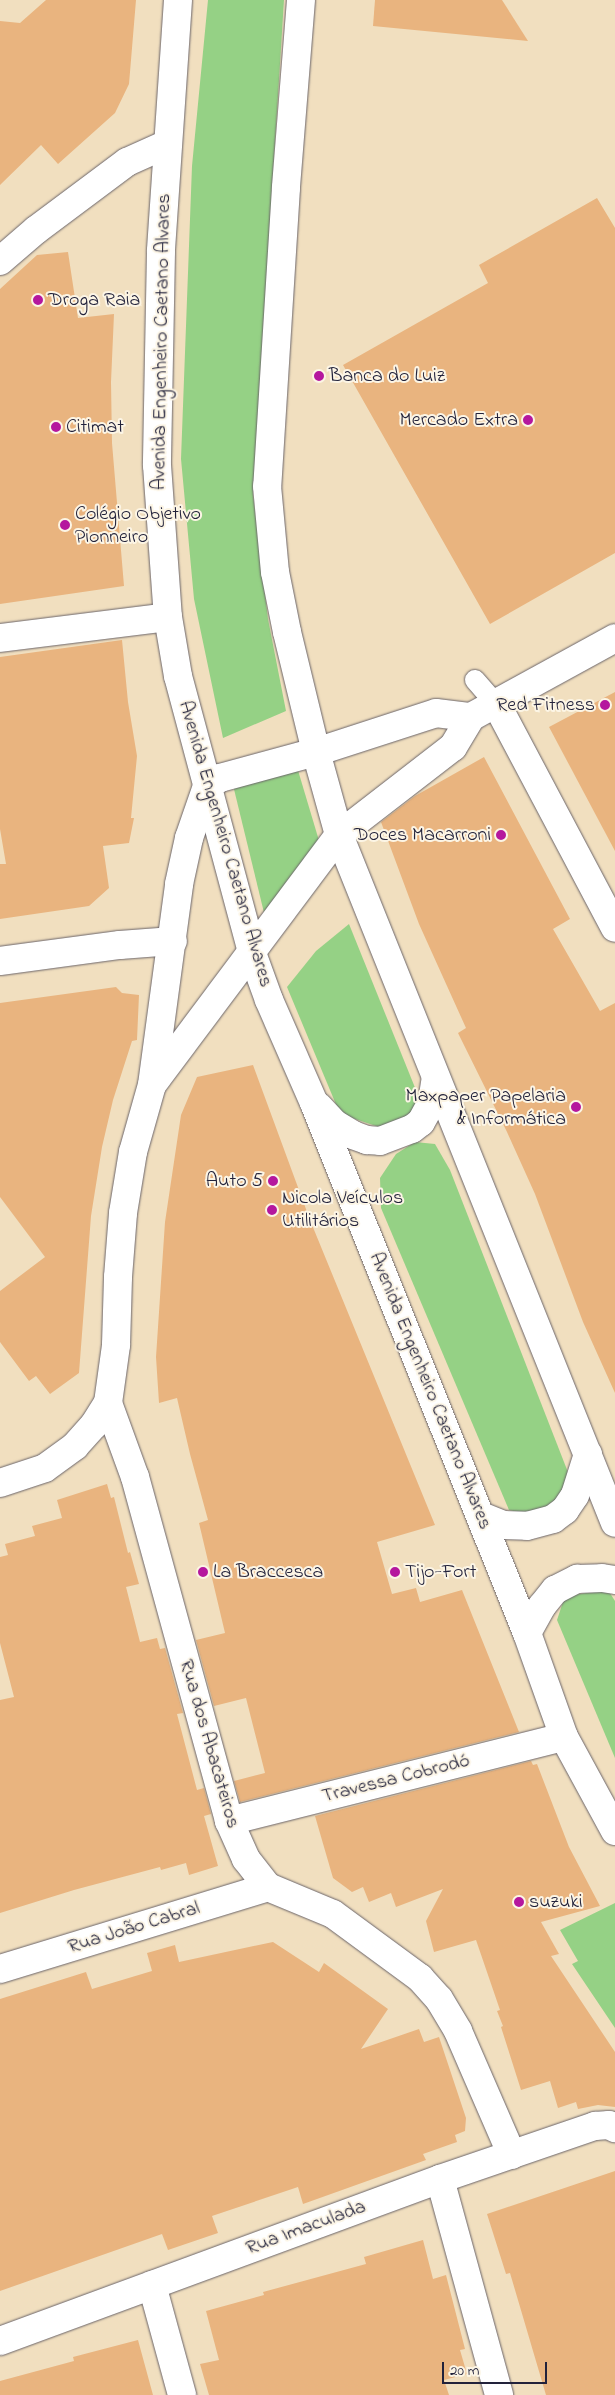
<!DOCTYPE html>
<html>
<head>
<meta charset="utf-8">
<style>
	body { margin:0 }
	#map { position:relative; width:615px; height:2395px; overflow:hidden; background:#f1dfbf; font-family:"Indie Flower",sans-serif }
	div>[style] { position:absolute }
	.green>* { inset:0; background:#95d185 }
	.building>* { inset:0; background:#e9b47f }
	.roads { filter:drop-shadow(0 0 1px #6a6469) drop-shadow(0 0 1px #6a6469) }
	.service>* { height:20px; margin:-10px; padding:0 10px; transform-origin:10px; border-radius:10px; background:#fff }
	.minor>* { height:28px; margin:-14px; padding:0 14px; transform-origin:14px; border-radius:14px; background:#fff }
	.secondary>* { height:28px; margin:-14px; padding:0 14px; transform-origin:14px; border-radius:14px; background:#fff }
	.primary>* { height:28px; margin:-14px; padding:0 14px; transform-origin:14px; border-radius:14px; background:#fff }
	.dots>* { width:14px; height:14px; translate:-50% -50%; box-sizing:border-box; border:2px solid #fcf5e5; border-radius:50% }
	span { translate:-50% -50%; white-space:nowrap; text-align:center; line-height:1.15; -webkit-text-stroke:4px #fcf5e5; paint-order:stroke }
	.poi-label { font-size:20px; color:#22223b }
	.left { translate:0 -50%; text-align:left }
	.right { translate:-100% -50%; text-align:right }
	.street-label { font-size:20px; color:#22223b }
	.scale { position:absolute; left:442px; top:2362px; width:105px; height:22px; box-sizing:border-box; border:2px solid #22223b; border-top:0; padding-left:6px; font-size:15px; line-height:18px; white-space:nowrap; color:#22223b; -webkit-text-stroke:4px #fcf5e5; paint-order:stroke }
</style>
</head>
<body>
<div id="map">
	<div class="green">
		<i style="clip-path:polygon(208px 0,284px 0,253px 494px,268px 619px,286px 711px,223px 738px,194px 599px,181px 459px,192px 166px)"></i>
		<i style="clip-path:polygon(297px 767px,320px 844px,266px 921px,232px 781px)"></i>
		<i style="clip-path:polygon(349px 924px,420px 1100px,410px 1117px,382px 1128px,340px 1114px,287px 987px,316px 951px)"></i>
		<i style="clip-path:polygon(415px 1142px,435px 1144px,450px 1170px,571px 1480px,560px 1499px,531px 1515px,509px 1510px,381px 1208px,380px 1178px,396px 1154px)"></i>
		<i style="clip-path:polygon(608px 1590px,615px 1601px,615px 1758px,557px 1620px,565px 1596px)"></i>
		<i style="clip-path:polygon(615px 1903px,615px 2028px,572px 1964px,578px 1961px,560px 1930px)"></i>
	</div>
	<div class="building">
		<i style="clip-path:polygon(46px 0,136px 0,129px 84px,115px 113px,58px 164px,41px 145px,0 185px,0 21px,20px 23px)"></i>
		<i style="clip-path:polygon(375px 0,502px 0,528px 41px,373px 26px)"></i>
		<i style="clip-path:polygon(597px 198px,615px 228px,615px 553px,490px 624px,343px 365px,488px 283px,479px 265px)"></i>
		<i style="clip-path:polygon(68px 252px,78px 318px,114px 314px,111px 382px,112px 443px,124px 586px,0 604px,0 289px,37px 255px)"></i>
		<i style="clip-path:polygon(122px 640px,128px 702px,137px 756px,131px 818px,134px 818px,129px 843px,103px 846px,109px 888px,89px 906px,0 919px,0 864px,6px 864px,0 829px,0 657px)"></i>
		<i style="clip-path:polygon(615px 692px,615px 851px,549px 727px)"></i>
		<i style="clip-path:polygon(484px 757px,570px 919px,553px 929px,600px 1011px,615px 1003px,615px 1393px,583px 1322px,535px 1194px,507px 1132px,458px 1033px,466px 1028px,419px 924px,381px 822px,415px 796px)"></i>
		<i style="clip-path:polygon(116px 987px,122px 993px,139px 995px,137px 1040px,132px 1041px,113px 1100px,102px 1147px,91px 1216px,79px 1373px,50px 1394px,36px 1376px,29px 1381px,0 1342px,0 1291px,45px 1257px,0 1197px,0 1003px)"></i>
		<i style="clip-path:polygon(253px 1065px,310px 1220px,435px 1525px,377px 1542px,392px 1594px,416px 1588px,420px 1602px,462px 1590px,519px 1732px,240px 1802px,234px 1781px,265px 1773px,246px 1698px,214px 1706px,196px 1640px,225px 1633px,199px 1523px,208px 1520px,190px 1454px,177px 1398px,159px 1403px,156px 1357px,165px 1222px,181px 1115px,197px 1077px)"></i>
		<i style="clip-path:polygon(107px 1484px,111px 1498px,114px 1497px,128px 1553px,130px 1552px,139px 1584px,126px 1587px,140px 1642px,157px 1638px,160px 1649px,165px 1648px,183px 1713px,177px 1714px,197px 1790px,204px 1788px,211px 1814px,204px 1816px,218px 1866px,189px 1875px,186px 1863px,161px 1870px,160px 1867px,74px 1890px,0 1913px,0 1700px,14px 1697px,0 1643px,0 1557px,8px 1555px,5px 1544px,35px 1536px,32px 1526px,62px 1518px,57px 1500px)"></i>
		<i style="clip-path:polygon(531px 1761px,533px 1765px,537px 1764px,569px 1847px,600px 1906px,541px 1922px,559px 1954px,551px 1956px,615px 2052px,615px 2107px,598px 2105px,578px 2109px,576px 2102px,558px 2108px,550px 2081px,521px 2090px,501px 2027px,503px 2026px,497px 2011px,500px 2010px,476px 1940px,434px 1952px,426px 1921px,443px 1889px,396px 1907px,391px 1893px,369px 1902px,363px 1887px,352px 1892px,333px 1878px,315px 1816px)"></i>
		<i style="clip-path:polygon(273px 1942px,319px 1972px,324px 1963px,388px 2009px,361px 2049px,419px 2029px,424px 2042px,439px 2037px,466px 2118px,465px 2131px,455px 2135px,457px 2142px,423px 2154px,426px 2160px,303px 2204px,298px 2187px,212px 2216px,218px 2233px,168px 2250px,162px 2234px,0 2291px,0 1999px,86px 1972px,92px 1989px,152px 1971px,147px 1953px,175px 1945px,179px 1962px)"></i>
		<i style="clip-path:polygon(615px 2171px,615px 2395px,546px 2395px,510px 2273px,506px 2274px,487px 2214px)"></i>
		<i style="clip-path:polygon(423px 2240px,433px 2279px,446px 2275px,465px 2349px,460px 2350px,467px 2374px,444px 2380px,449px 2395px,209px 2395px,200px 2364px,219px 2360px,206px 2311px,264px 2295px,263px 2292px,366px 2264px,364px 2257px)"></i>
		<i style="clip-path:polygon(138px 2340px,153px 2395px,0 2395px,0 2381px,74px 2361px,73px 2357px)"></i>
	</div>
	<div class="roads">
		<div class="service">
			<i style="left:475px;top:680px;width:33px;rotate:49deg"></i>
		</div>
		<div class="minor">
			<i style="left:0;top:261px;width:48px;rotate:-40.7deg"></i>
			<i style="left:36px;top:230px;width:114px;rotate:-36.8deg"></i>
			<i style="left:127px;top:162px;width:44px;rotate:-24.2deg"></i>
			<i style="left:0;top:638px;width:169px;rotate:-7.1deg"></i>
			<i style="left:497px;top:705px;width:252px;rotate:62.1deg"></i>
			<i style="left:0;top:961px;width:121px;rotate:-7.6deg"></i>
			<i style="left:120px;top:945px;width:53px;rotate:-4.3deg"></i>
			<i style="left:108px;top:1403px;width:79px;rotate:70deg"></i>
			<i style="left:135px;top:1477px;width:357px;rotate:74.7deg"></i>
			<i style="left:229px;top:1821px;width:42px;rotate:65.9deg"></i>
			<i style="left:246px;top:1859px;width:36px;rotate:52deg"></i>
			<i style="left:268px;top:1887px;width:70px;rotate:22.6deg"></i>
			<i style="left:333px;top:1914px;width:108px;rotate:36.3deg"></i>
			<i style="left:420px;top:1978px;width:28px;rotate:48deg"></i>
			<i style="left:439px;top:1999px;width:37px;rotate:59deg"></i>
			<i style="left:458px;top:2031px;width:135px;rotate:66.5deg"></i>
			<i style="left:229px;top:1821px;width:345px;rotate:-14.1deg"></i>
			<i style="left:0;top:1969px;width:280px;rotate:-17deg"></i>
			<i style="left:440px;top:2179px;width:224px;rotate:74.7deg"></i>
			<i style="left:152px;top:2285px;width:114px;rotate:74.7deg"></i>
			<i style="left:0;top:2341px;width:469px;rotate:-20.2deg"></i>
			<i style="left:440px;top:2179px;width:164px;rotate:-18.9deg"></i>
			<i style="left:595px;top:2126px;width:14px;rotate:-4deg"></i>
			<i style="left:609px;top:2125px;width:7px;rotate:27deg"></i>
		</div>
		<div class="secondary">
			<i style="left:155px;top:1081px;width:307px;rotate:-53.2deg"></i>
			<i style="left:339px;top:835px;width:144px;rotate:-37.7deg"></i>
			<i style="left:453px;top:747px;width:35px;rotate:-59deg"></i>
			<i style="left:0;top:1483px;width:47px;rotate:-18.4deg"></i>
			<i style="left:45px;top:1468px;width:37px;rotate:-36deg"></i>
			<i style="left:75px;top:1446px;width:28px;rotate:-48deg"></i>
			<i style="left:94px;top:1425px;width:26px;rotate:-58deg"></i>
			<i style="left:108px;top:1403px;width:59px;rotate:-82.1deg"></i>
			<i style="left:116px;top:1345px;width:68px;rotate:-88.3deg"></i>
			<i style="left:118px;top:1277px;width:64px;rotate:-85.5deg"></i>
			<i style="left:123px;top:1213px;width:62px;rotate:-80.7deg"></i>
			<i style="left:133px;top:1152px;width:70px;rotate:-74.2deg"></i>
			<i style="left:152px;top:1085px;width:203px;rotate:-82.3deg"></i>
			<i style="left:179px;top:884px;width:47px;rotate:-77.7deg"></i>
			<i style="left:189px;top:838px;width:55px;rotate:-70.9deg"></i>
			<i style="left:207px;top:786px;width:15px;rotate:-32deg"></i>
			<i style="left:220px;top:778px;width:99px;rotate:-15.2deg"></i>
			<i style="left:316px;top:752px;width:126px;rotate:-18deg"></i>
			<i style="left:436px;top:713px;width:35px;rotate:7deg"></i>
			<i style="left:471px;top:717px;width:164px;rotate:-28.7deg"></i>
		</div>
		<div class="primary">
			<i style="left:178px;top:0;width:252px;rotate:93.9deg"></i>
			<i style="left:161px;top:251px;width:214px;rotate:91.1deg"></i>
			<i style="left:157px;top:465px;width:152px;rotate:85.9deg"></i>
			<i style="left:168px;top:617px;width:60px;rotate:80.4deg"></i>
			<i style="left:178px;top:676px;width:287px;rotate:75deg"></i>
			<i style="left:252px;top:953px;width:50px;rotate:70.1deg"></i>
			<i style="left:269px;top:1000px;width:112px;rotate:66.4deg"></i>
			<i style="left:314px;top:1103px;width:571px;rotate:68.11deg"></i>
			<i style="left:527px;top:1633px;width:110px;rotate:70.4deg"></i>
			<i style="left:564px;top:1737px;width:107px;rotate:61.5deg"></i>
			<i style="left:301px;top:0;width:189px;rotate:94.6deg"></i>
			<i style="left:286px;top:188px;width:299px;rotate:93.6deg"></i>
			<i style="left:267px;top:486px;width:86px;rotate:84.7deg"></i>
			<i style="left:275px;top:572px;width:61px;rotate:78.7deg"></i>
			<i style="left:287px;top:632px;width:123px;rotate:76.4deg"></i>
			<i style="left:316px;top:752px;width:86px;rotate:74.5deg"></i>
			<i style="left:339px;top:835px;width:741px;rotate:68.14deg"></i>
			<i style="left:319px;top:1107px;width:23px;rotate:47deg"></i>
			<i style="left:335px;top:1124px;width:21px;rotate:31deg"></i>
			<i style="left:353px;top:1135px;width:15px;rotate:20deg"></i>
			<i style="left:367px;top:1140px;width:13px;rotate:4deg"></i>
			<i style="left:380px;top:1141px;width:34px;rotate:-21deg"></i>
			<i style="left:412px;top:1129px;width:11px;rotate:-38deg"></i>
			<i style="left:421px;top:1122px;width:23px;rotate:-61deg"></i>
			<i style="left:432px;top:1102px;width:24px;rotate:-81deg"></i>
			<i style="left:481px;top:1516px;width:24px;rotate:22deg"></i>
			<i style="left:503px;top:1525px;width:24px;rotate:2deg"></i>
			<i style="left:527px;top:1526px;width:27px;rotate:-15deg"></i>
			<i style="left:553px;top:1519px;width:15px;rotate:-37deg"></i>
			<i style="left:565px;top:1510px;width:18px;rotate:-56deg"></i>
			<i style="left:575px;top:1495px;width:43px;rotate:-72.4deg"></i>
			<i style="left:527px;top:1633px;width:31px;rotate:-61deg"></i>
			<i style="left:542px;top:1606px;width:21px;rotate:-51deg"></i>
			<i style="left:555px;top:1590px;width:25px;rotate:-27deg"></i>
			<i style="left:577px;top:1579px;width:25px;rotate:-2deg"></i>
			<i style="left:602px;top:1578px;width:13px;rotate:9deg"></i>
		</div>
	</div>
	<div class="dots">
		<i style="left:38px;top:300px;background:#b5179e"></i>
		<i style="left:319px;top:376px;background:#b5179e"></i>
		<i style="left:528px;top:420px;background:#b5179e"></i>
		<i style="left:56px;top:427px;background:#b5179e"></i>
		<i style="left:65px;top:525px;background:#b5179e"></i>
		<i style="left:605px;top:705px;background:#b5179e"></i>
		<i style="left:501px;top:835px;background:#b5179e"></i>
		<i style="left:576px;top:1107px;background:#b5179e"></i>
		<i style="left:273px;top:1181px;background:#b5179e"></i>
		<i style="left:272px;top:1210px;background:#b5179e"></i>
		<i style="left:203px;top:1572px;background:#b5179e"></i>
		<i style="left:395px;top:1572px;background:#b5179e"></i>
		<i style="left:519px;top:1902px;background:#b5179e"></i>
	</div>
	<div class="poi-label">
		<span class="left" style="left:48px;top:300px">Droga Raia</span>
		<span class="left" style="left:329px;top:376px">Banca do Luiz</span>
		<span class="right" style="left:518px;top:420px">Mercado Extra</span>
		<span class="left" style="left:66px;top:427px">Citimat</span>
		<span class="left" style="left:75px;top:526px">Colégio Objetivo<br>Pionneiro</span>
		<span class="right" style="left:595px;top:705px">Red Fitness</span>
		<span class="right" style="left:491px;top:835px">Doces Macarroni</span>
		<span class="right" style="left:566px;top:1108px">Maxpaper Papelaria<br>&amp; Informática</span>
		<span class="right" style="left:263px;top:1181px">Auto 5</span>
		<span class="left" style="left:282px;top:1210px">Nicola Veículos<br>Utilitários</span>
		<span class="left" style="left:213px;top:1572px">La Braccesca</span>
		<span class="left" style="left:405px;top:1572px">Tijo-Fort</span>
		<span class="left" style="left:529px;top:1902px">suzuki</span>
	</div>
	<div class="street-label">
		<span style="left:162px;top:342px;rotate:-89deg">Avenida Engenheiro Caetano Alvares</span>
		<span style="left:225px;top:844px;rotate:74deg">Avenida Engenheiro Caetano Alvares</span>
		<span style="left:430px;top:1391px;rotate:68deg">Avenida Engenheiro Caetano Alvares</span>
		<span style="left:209px;top:1744px;rotate:74deg">Rua dos Abacateiros</span>
		<span style="left:396px;top:1779px;rotate:-14deg">Travessa Cobrodó</span>
		<span style="left:134px;top:1928px;rotate:-17deg">Rua João Cabral</span>
		<span style="left:306px;top:2228px;rotate:-20deg">Rua Imaculada</span>
	</div>
	<div class="scale">20 m</div>
</div>
</body>
</html>
